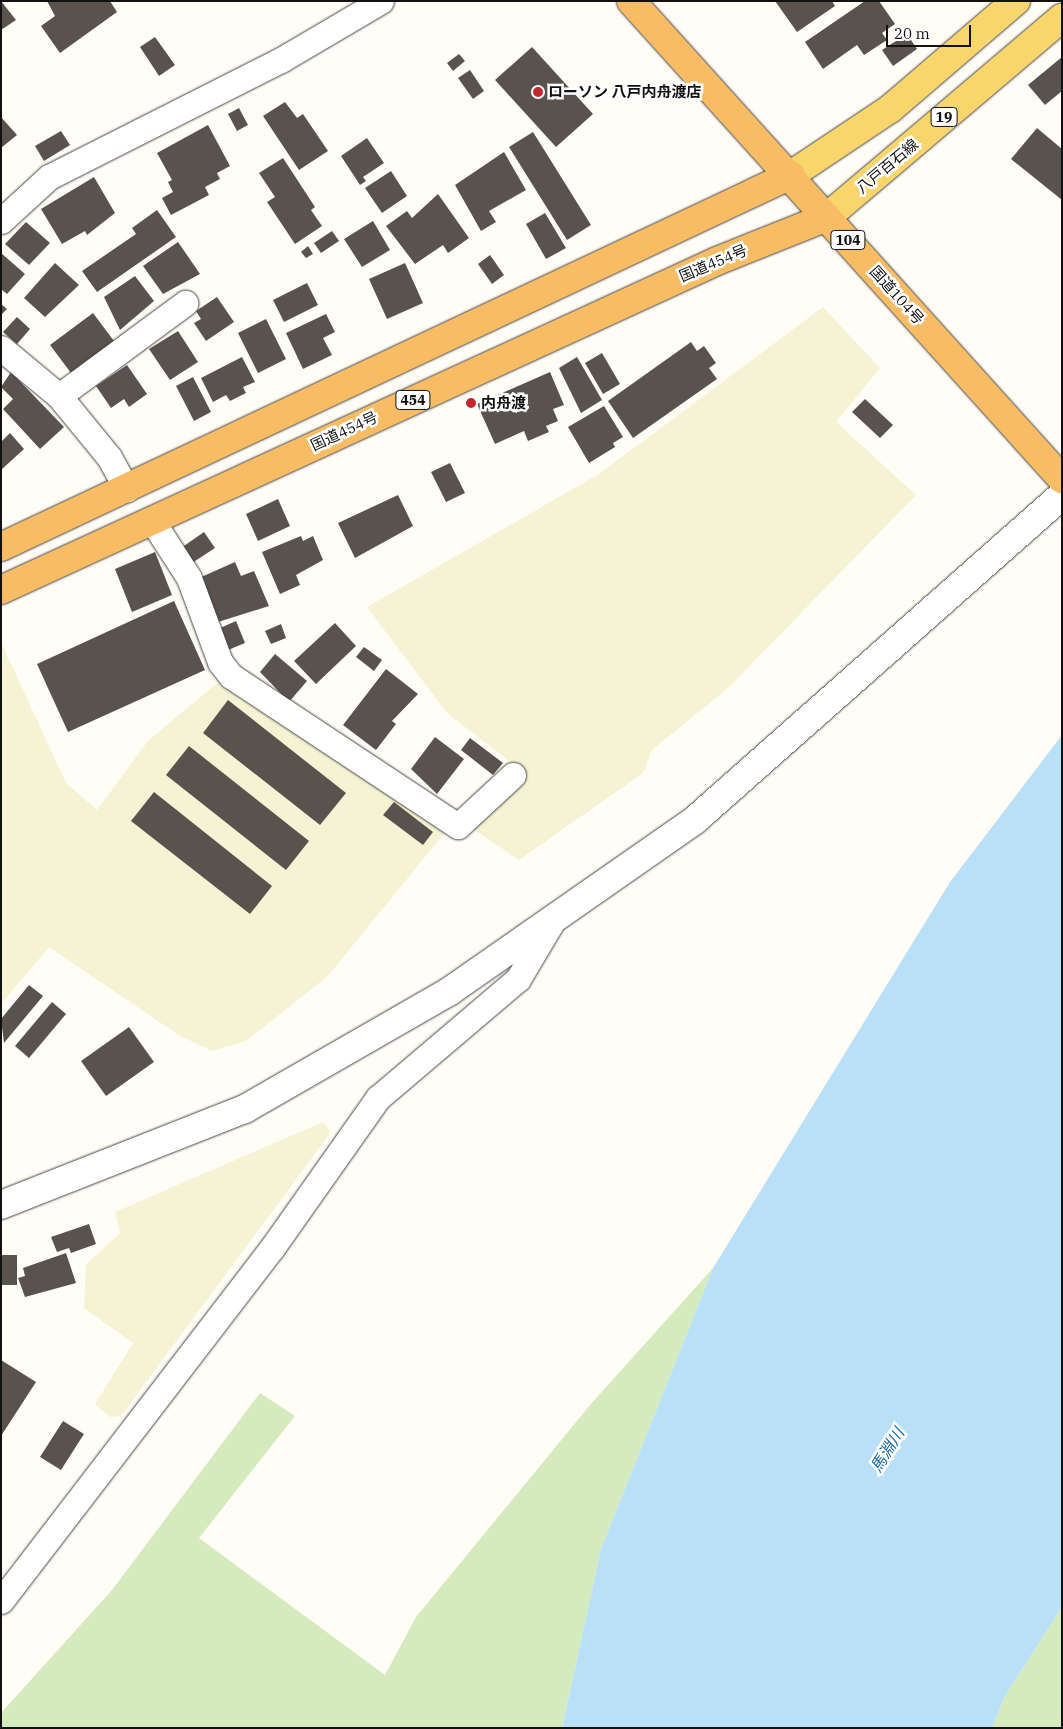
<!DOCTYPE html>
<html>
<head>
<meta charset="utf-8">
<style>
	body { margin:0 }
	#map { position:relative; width:1063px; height:1729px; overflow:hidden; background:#fffdf5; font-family:"IBM Plex Serif","Noto Sans JP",serif }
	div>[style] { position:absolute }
	.farmland>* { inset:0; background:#f6f3d4 }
	.green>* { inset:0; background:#d5ebbd }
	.water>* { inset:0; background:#b9e0f7 }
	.building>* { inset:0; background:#5a524d }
	.roads { filter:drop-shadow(0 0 1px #444) drop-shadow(0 0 1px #444) }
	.minor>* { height:25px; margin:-12.5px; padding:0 12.5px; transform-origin:12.5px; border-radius:12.5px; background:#fff }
	.tertiary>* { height:28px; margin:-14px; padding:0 14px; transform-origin:14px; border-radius:14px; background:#fff }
	.primary>* { height:28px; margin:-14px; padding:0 14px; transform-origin:14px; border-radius:14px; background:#f9d66b }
	.trunk>* { height:28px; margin:-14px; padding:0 14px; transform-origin:14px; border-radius:14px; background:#f7bc64 }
	.dots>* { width:14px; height:14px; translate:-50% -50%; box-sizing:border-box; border:2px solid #fff; border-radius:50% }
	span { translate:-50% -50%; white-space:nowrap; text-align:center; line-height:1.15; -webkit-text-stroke:5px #fff; paint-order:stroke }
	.shield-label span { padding:1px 4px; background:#fff; border:1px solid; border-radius:4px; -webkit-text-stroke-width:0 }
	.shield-label { font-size:14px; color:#111; font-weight:700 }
	.poi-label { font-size:15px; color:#111; font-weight:700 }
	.left { translate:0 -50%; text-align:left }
	.street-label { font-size:15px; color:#111 }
	.water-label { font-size:16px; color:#1768a6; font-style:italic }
	.frame { position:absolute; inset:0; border:2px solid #111; pointer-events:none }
	.scale { position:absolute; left:886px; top:25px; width:85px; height:22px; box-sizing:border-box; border:2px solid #111; border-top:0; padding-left:6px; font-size:15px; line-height:18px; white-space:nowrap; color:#111; -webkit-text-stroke:4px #fff; paint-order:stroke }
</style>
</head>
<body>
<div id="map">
	<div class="farmland">
		<i style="clip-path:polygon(823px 307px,880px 368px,836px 422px,916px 495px,728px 688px,652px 750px,643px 773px,519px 860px,473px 829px,526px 774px,447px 713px,367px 607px,599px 474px)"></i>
		<i style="clip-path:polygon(1px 642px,66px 783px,97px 810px,148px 741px,217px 683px,446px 831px,328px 976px,246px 1041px,212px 1051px,180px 1036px,49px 947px,1px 1004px)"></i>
		<i style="clip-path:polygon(323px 1122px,331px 1132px,121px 1416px,110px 1417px,95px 1404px,133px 1343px,84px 1308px,86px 1265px,120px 1233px,115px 1212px)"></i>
	</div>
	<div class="green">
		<i style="clip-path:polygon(713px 1268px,601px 1549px,562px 1728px,1px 1728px,1px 1713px,112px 1590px,260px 1393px,295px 1416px,199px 1538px,385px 1675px,416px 1617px,590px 1405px)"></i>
		<i style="clip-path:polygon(1062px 1607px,1062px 1728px,992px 1728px,1005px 1696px)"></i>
	</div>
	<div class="water">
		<i style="clip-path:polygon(1062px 735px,1062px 1607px,1005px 1696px,992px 1728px,562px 1728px,601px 1549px,713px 1268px,950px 882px)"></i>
	</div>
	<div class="building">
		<i style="clip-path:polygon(1px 1px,16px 20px,1px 30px)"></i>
		<i style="clip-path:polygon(47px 1px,110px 1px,117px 12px,60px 53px,41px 26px,55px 16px)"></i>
		<i style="clip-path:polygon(775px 1px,832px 1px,835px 6px,797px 32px)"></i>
		<i style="clip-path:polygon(865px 1px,879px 1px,895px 24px,882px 33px,887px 40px,864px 55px,857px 45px,823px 69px,805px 42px)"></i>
		<i style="clip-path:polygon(907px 34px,917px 49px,893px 66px,882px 50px)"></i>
		<i style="clip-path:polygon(155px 37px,175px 65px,159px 76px,140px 47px)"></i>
		<i style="clip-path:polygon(532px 47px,593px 114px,556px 147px,495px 80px)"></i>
		<i style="clip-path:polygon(459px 54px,465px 61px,453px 71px,447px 63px)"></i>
		<i style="clip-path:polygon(1062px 57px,1062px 91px,1045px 105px,1028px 85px)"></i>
		<i style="clip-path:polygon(470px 70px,484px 91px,473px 99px,458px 78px)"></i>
		<i style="clip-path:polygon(285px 102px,297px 118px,303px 114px,328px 151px,299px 170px,263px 116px)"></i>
		<i style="clip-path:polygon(239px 108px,248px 125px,237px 131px,228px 114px)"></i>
		<i style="clip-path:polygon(1px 117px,17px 135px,1px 148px)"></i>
		<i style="clip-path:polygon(208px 125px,230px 166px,217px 173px,220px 179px,205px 187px,209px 195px,171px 215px,162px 198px,173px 192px,168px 182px,172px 180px,157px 153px)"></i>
		<i style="clip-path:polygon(1037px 128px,1062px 149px,1062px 200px,1011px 159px)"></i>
		<i style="clip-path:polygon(61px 131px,70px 145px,44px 161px,35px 146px)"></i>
		<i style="clip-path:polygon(533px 132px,591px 225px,567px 240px,509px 147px)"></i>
		<i style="clip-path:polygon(367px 138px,384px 163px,363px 177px,366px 181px,360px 185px,341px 156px)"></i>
		<i style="clip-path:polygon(504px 152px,526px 190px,489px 211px,496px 222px,481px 231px,455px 185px)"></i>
		<i style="clip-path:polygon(283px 158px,315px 207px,311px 210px,322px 226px,295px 244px,267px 202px,275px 197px,259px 173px)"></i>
		<i style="clip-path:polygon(391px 171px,407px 196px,382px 213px,365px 188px)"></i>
		<i style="clip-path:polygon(94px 177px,115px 213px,87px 235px,85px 231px,62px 244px,41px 209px)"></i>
		<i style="clip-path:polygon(438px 194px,469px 238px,448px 253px,443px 245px,415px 264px,386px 226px,407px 211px,412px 218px)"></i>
		<i style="clip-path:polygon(157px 210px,176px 237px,97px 292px,82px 271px,136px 234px,132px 228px)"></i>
		<i style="clip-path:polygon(545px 213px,566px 248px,546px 259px,526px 224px)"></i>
		<i style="clip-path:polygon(373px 221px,390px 250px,362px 267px,344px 239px)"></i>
		<i style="clip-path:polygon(26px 222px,50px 243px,29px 265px,5px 244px)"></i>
		<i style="clip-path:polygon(332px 231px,339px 241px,321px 253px,314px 243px)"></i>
		<i style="clip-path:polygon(178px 242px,200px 274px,163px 294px,143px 266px)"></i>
		<i style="clip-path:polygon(308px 246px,313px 254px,306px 258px,301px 252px)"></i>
		<i style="clip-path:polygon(1px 253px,25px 274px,7px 294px,1px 289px)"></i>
		<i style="clip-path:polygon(490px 255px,504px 275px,492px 284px,478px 264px)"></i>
		<i style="clip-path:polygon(55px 263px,79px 285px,45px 317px,24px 298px)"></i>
		<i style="clip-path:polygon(405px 263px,423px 303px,387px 319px,369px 279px)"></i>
		<i style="clip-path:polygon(135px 276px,154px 301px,120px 330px,104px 297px)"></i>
		<i style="clip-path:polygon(307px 283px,318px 305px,284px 322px,273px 300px)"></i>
		<i style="clip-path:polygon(217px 297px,234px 322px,206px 341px,194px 323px,201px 319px,196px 311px)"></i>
		<i style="clip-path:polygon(1px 304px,7px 309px,1px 315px)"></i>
		<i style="clip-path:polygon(93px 313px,114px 341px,71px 373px,50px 345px)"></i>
		<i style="clip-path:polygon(326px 314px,335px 332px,323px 338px,332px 355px,303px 369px,286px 333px)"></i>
		<i style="clip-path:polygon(17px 317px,30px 329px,17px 344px,3px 332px)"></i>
		<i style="clip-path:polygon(266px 319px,286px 359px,258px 373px,238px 333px)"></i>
		<i style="clip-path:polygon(178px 331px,198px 362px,170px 380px,149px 349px)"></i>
		<i style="clip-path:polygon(691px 342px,697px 351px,704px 346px,716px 363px,709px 368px,717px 379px,633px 438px,608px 401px)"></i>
		<i style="clip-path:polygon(602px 353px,620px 384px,603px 394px,585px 363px)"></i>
		<i style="clip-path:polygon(242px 357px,255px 382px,243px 387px,246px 393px,230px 401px,226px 395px,213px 402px,201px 378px)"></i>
		<i style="clip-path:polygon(577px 357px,602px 400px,581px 413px,559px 368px)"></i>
		<i style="clip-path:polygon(127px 365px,147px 394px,129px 407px,124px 399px,111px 408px,96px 386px)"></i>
		<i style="clip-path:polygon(11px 372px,64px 427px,40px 449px,3px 409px,13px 399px,1px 387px)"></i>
		<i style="clip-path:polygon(550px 372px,564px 405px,553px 409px,558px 421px,546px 426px,549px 432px,528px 441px,524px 431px,495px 444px,477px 404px)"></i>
		<i style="clip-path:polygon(193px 377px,211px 412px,194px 421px,176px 386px)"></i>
		<i style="clip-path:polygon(865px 399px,893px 425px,880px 438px,852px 412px)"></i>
		<i style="clip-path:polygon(604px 406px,623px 437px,613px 443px,615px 447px,589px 463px,568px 427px)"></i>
		<i style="clip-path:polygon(10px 433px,24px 449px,1px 470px,1px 442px)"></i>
		<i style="clip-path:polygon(450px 463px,465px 493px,446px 502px,431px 472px)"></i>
		<i style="clip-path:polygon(398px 495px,413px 526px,355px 558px,338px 523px)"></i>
		<i style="clip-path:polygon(278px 499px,290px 526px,258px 541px,246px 514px)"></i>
		<i style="clip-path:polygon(204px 532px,215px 548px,192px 563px,181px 548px)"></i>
		<i style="clip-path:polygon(301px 536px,303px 541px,313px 536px,323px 560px,296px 575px,300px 585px,280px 594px,262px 552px)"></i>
		<i style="clip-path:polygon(155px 552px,172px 595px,132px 612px,115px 569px)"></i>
		<i style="clip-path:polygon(235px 562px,241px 576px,254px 571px,269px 606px,218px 622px,199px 578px)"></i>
		<i style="clip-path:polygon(174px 601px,205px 670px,68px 732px,37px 664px)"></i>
		<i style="clip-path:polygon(236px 621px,245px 643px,228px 650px,218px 629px)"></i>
		<i style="clip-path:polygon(335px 623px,356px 646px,316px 684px,294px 661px)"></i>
		<i style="clip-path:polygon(281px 624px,286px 638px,271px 644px,265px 631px)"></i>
		<i style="clip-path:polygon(364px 647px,382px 660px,374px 671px,356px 657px)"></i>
		<i style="clip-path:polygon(275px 654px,307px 681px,289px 702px,260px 672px)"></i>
		<i style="clip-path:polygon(386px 669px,418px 694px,392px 721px,396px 724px,376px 750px,343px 725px)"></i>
		<i style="clip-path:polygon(228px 700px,346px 793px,320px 825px,203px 733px)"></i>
		<i style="clip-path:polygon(435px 737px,464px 759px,437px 794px,411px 769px)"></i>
		<i style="clip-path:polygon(470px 738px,503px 763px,493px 775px,461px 750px)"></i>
		<i style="clip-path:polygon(189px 746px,309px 841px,286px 870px,166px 775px)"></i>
		<i style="clip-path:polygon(154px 792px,272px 886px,250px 914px,131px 821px)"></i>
		<i style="clip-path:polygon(394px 802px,433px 832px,423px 845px,383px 815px)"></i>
		<i style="clip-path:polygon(29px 985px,43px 996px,4px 1043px,1px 1019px)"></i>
		<i style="clip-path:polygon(52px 1002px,66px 1014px,29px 1058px,15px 1046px)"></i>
		<i style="clip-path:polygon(129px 1027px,154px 1062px,106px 1096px,81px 1061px)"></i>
		<i style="clip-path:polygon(89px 1224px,96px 1244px,71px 1253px,69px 1248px,57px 1252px,51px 1237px)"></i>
		<i style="clip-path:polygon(66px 1253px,76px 1283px,25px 1297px,18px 1278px,25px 1276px,23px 1268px)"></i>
		<i style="clip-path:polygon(1px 1255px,17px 1255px,17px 1285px,1px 1285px)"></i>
		<i style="clip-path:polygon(1px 1360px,36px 1382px,1px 1436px)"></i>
		<i style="clip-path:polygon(63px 1421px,84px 1434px,61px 1470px,40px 1457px)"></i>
	</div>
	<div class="roads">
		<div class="minor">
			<i style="left:1px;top:221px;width:65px;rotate:-42.5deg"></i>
			<i style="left:49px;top:177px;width:260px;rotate:-26.8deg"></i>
			<i style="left:281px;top:60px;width:116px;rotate:-30.5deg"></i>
			<i style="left:1px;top:348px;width:75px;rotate:39.6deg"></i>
			<i style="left:59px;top:396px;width:79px;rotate:50.7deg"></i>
			<i style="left:109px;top:457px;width:37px;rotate:61deg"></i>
			<i style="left:59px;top:396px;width:157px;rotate:-36.4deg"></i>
			<i style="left:151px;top:519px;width:70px;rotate:57.2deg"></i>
			<i style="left:189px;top:578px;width:90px;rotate:69.7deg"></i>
			<i style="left:220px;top:662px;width:18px;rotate:52deg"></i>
			<i style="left:231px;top:676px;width:272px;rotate:33.5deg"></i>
			<i style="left:458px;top:826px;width:75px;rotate:-42.8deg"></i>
			<i style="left:1px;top:1601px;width:445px;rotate:-52.5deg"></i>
			<i style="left:272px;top:1248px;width:184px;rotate:-54.8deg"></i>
			<i style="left:378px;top:1098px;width:184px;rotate:-40.4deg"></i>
			<i style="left:518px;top:979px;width:72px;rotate:-59.2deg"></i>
		</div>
		<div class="tertiary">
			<i style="left:1px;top:1205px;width:262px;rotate:-21.5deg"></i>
			<i style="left:245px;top:1109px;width:237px;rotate:-29.9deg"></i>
			<i style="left:450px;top:991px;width:299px;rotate:-34.9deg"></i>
			<i style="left:695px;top:820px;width:490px;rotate:-41.5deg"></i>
		</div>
		<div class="primary">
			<i style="left:791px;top:175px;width:119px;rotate:-33.7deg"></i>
			<i style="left:890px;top:109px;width:166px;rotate:-40.6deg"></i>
			<i style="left:827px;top:217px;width:308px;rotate:-40.3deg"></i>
		</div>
		<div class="trunk">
			<i style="left:631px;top:1px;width:644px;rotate:47.96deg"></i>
			<i style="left:1px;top:547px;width:873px;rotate:-25.22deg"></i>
			<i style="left:1px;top:590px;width:788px;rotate:-24.68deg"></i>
			<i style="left:717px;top:261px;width:118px;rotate:-21.8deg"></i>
		</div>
	</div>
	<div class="dots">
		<i style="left:538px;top:92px;background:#c4262e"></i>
		<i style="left:471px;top:403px;background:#c4262e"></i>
	</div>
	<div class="shield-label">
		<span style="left:944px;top:117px">19</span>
		<span style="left:848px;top:240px">104</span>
		<span style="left:413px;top:400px">454</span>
	</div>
	<div class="poi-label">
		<span class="left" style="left:548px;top:92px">ローソン 八戸内舟渡店</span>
		<span class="left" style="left:481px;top:403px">内舟渡</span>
	</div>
	<div class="street-label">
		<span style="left:887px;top:166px;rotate:-40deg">八戸百石線</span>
		<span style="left:713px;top:263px;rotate:-23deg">国道454号</span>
		<span style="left:897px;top:295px;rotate:48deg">国道104号</span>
		<span style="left:344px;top:431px;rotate:-25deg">国道454号</span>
	</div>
	<div class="water-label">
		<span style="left:887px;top:1450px;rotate:-58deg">馬淵川</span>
	</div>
	<div class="frame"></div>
	<div class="scale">20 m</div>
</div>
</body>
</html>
